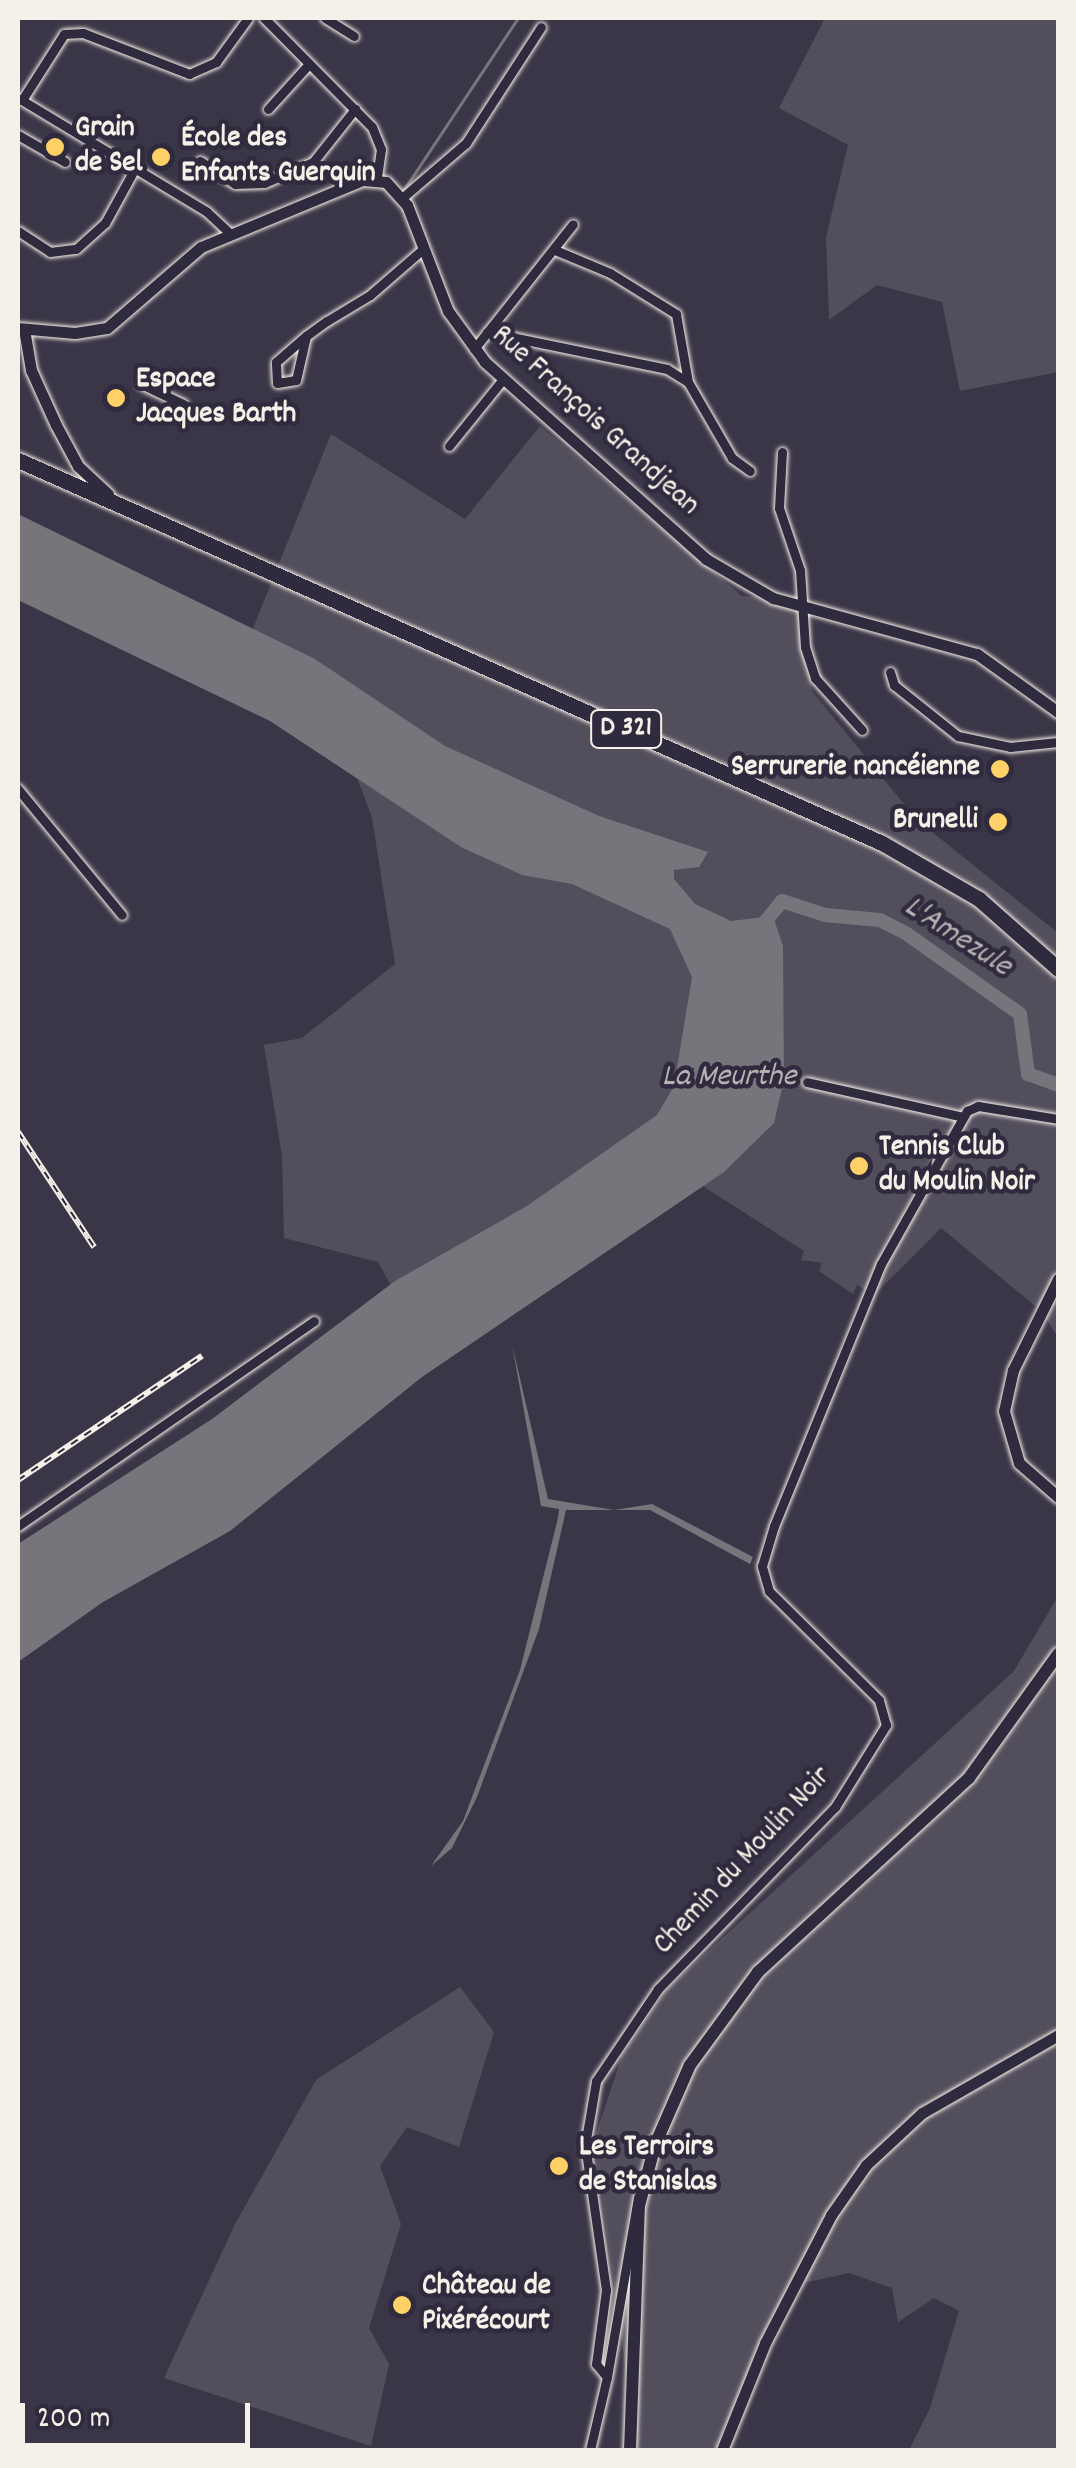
<!DOCTYPE html>
<html>
<head>
<meta charset="utf-8">
<style>
	body { margin:0 }
	#map { position:relative; width:1076px; height:2468px; overflow:hidden; background:#3b3647; font-family:Dekko,sans-serif }
	div>[style] { position:absolute }
	.green>* { inset:0; background:#534e5c }
	.water>* { inset:0; background:#78747b }
	.stream>* { height:2.5px; margin:-1.25px; padding:0 1.25px; transform-origin:1.25px; border-radius:1.25px; background:#78747b }
	.river>* { height:14px; margin:-7px; padding:0 7px; transform-origin:7px; border-radius:7px; background:#78747b }
	.roads { filter:drop-shadow(0 0 2px #f4f1e8) drop-shadow(0 0 2px #f4f1e8) }
	.minor>* { height:9px; margin:-4.5px; padding:0 4.5px; transform-origin:4.5px; border-radius:4.5px; background:#2f2a3d }
	.tertiary>* { height:11px; margin:-5.5px; padding:0 5.5px; transform-origin:5.5px; border-radius:5.5px; background:#2f2a3d }
	.secondary>* { height:12px; margin:-6px; padding:0 6px; transform-origin:6px; border-radius:6px; background:#2f2a3d }
	.primary>* { height:15px; margin:-7.5px; padding:0 7.5px; transform-origin:7.5px; border-radius:7.5px; background:#2f2a3d }
	.rail>* { height:6px; margin-top:-3px; transform-origin:0; background:repeating-linear-gradient(90deg,#2f2a3d 0 8px,#f4f1e8 0 16px); box-sizing:border-box; border-block:2px solid #f4f1e8 }
	.dots>* { width:28px; height:28px; translate:-50% -50%; box-sizing:border-box; border:5px solid #2f2a3d; border-radius:50% }
	span { translate:-50% -50%; white-space:nowrap; text-align:center; line-height:1.15; -webkit-text-stroke:9px #2f2a3d; paint-order:stroke }
	.shield-label span { padding:2px 8px; background:#2f2a3d; border:2px solid; border-radius:8px; -webkit-text-stroke-width:0 }
	.shield-label { font-size:28px; color:#f4f1e8; font-weight:700 }
	.poi-label { font-size:30px; color:#f4f1e8; font-weight:700 }
	.left { translate:0 -50%; text-align:left }
	.right { translate:-100% -50%; text-align:right }
	.street-label { font-size:30px; color:#f4f1e8 }
	.water-label { font-size:32px; color:#b6b2b2; font-style:italic }
	.frame { position:absolute; inset:0; border:20px solid #f4f1e8; pointer-events:none }
	.scale { position:absolute; left:20px; top:2403px; width:230px; height:45px; box-sizing:border-box; border:5px solid #f4f1e8; border-top:0; padding-left:12px; font-size:30px; line-height:35px; white-space:nowrap; color:#f4f1e8; -webkit-text-stroke:8px #2f2a3d; paint-order:stroke }
</style>
</head>
<body>
<div id="map">
	<div class="green">
		<i style="clip-path:polygon(825px 18px,1058px 18px,1058px 372px,960px 391px,942px 302px,877px 285px,829px 320px,826px 237px,848px 145px,779px 108px)"></i>
		<i style="clip-path:polygon(540px 426px,742px 596px,804px 598px,812px 691px,916px 819px,1058px 933px,1058px 1337px,1041px 1311px,941px 1228px,874px 1295px,857px 1285px,853px 1294px,819px 1271px,822px 1263px,801px 1260px,804px 1251px,695px 1181px,413px 1326px,378px 1262px,284px 1238px,282px 1156px,264px 1045px,302px 1038px,395px 964px,372px 818px,330px 705px,251px 633px,331px 434px,465px 519px)"></i>
		<i style="clip-path:polygon(1058px 1596px,1058px 2450px,909px 2450px,930px 2408px,959px 2311px,934px 2298px,898px 2322px,892px 2288px,849px 2273px,794px 2285px,717px 2450px,637px 2450px,594px 2140px,622px 2056px,668px 1988px,1014px 1671px)"></i>
		<i style="clip-path:polygon(460px 1987px,494px 2032px,459px 2147px,407px 2127px,380px 2166px,401px 2224px,369px 2328px,389px 2364px,371px 2446px,164px 2378px,235px 2224px,316px 2080px)"></i>
	</div>
	<div class="water">
		<i style="clip-path:polygon(18px 514px,315px 659px,445px 746px,599px 816px,708px 852px,699px 867px,674px 870px,674px 879px,695px 904px,731px 921px,773px 916px,783px 946px,784px 1080px,774px 1123px,724px 1172px,422px 1377px,230px 1531px,103px 1602px,18px 1662px,18px 1544px,212px 1419px,395px 1281px,527px 1206px,657px 1115px,674px 1086px,692px 977px,670px 929px,572px 884px,522px 875px,461px 847px,270px 721px,18px 600px)"></i>
		<i style="clip-path:polygon(512px 1344px,548px 1499px,614px 1510px,652px 1504px,753px 1557px,750px 1564px,650px 1510px,566px 1510px,539px 1629px,477px 1797px,452px 1848px,431px 1866px,463px 1821px,520px 1670px,558px 1518px,559px 1509px,541px 1506px)"></i>
	</div>
	<div class="stream">
		<i style="left:405px;top:188px;width:204px;rotate:-56.4deg"></i>
	</div>
	<div class="river">
		<i style="left:761px;top:927px;width:33px;rotate:-51deg"></i>
		<i style="left:782px;top:901px;width:45px;rotate:18deg"></i>
		<i style="left:825px;top:915px;width:55px;rotate:5.2deg"></i>
		<i style="left:880px;top:920px;width:30px;rotate:27deg"></i>
		<i style="left:907px;top:934px;width:138px;rotate:35.3deg"></i>
		<i style="left:1020px;top:1014px;width:61px;rotate:82.4deg"></i>
		<i style="left:1028px;top:1074px;width:32px;rotate:20deg"></i>
	</div>
	<div class="roads">
		<div class="minor">
			<i style="left:264px;top:18px;width:153px;rotate:45.3deg"></i>
			<i style="left:372px;top:127px;width:24px;rotate:68deg"></i>
			<i style="left:381px;top:149px;width:30px;rotate:98deg"></i>
			<i style="left:325px;top:18px;width:34px;rotate:32deg"></i>
			<i style="left:20px;top:99px;width:218px;rotate:31.1deg"></i>
			<i style="left:207px;top:212px;width:33px;rotate:43deg"></i>
			<i style="left:22px;top:100px;width:78px;rotate:-57.5deg"></i>
			<i style="left:64px;top:34px;width:19px;rotate:-3deg"></i>
			<i style="left:83px;top:33px;width:114px;rotate:21.1deg"></i>
			<i style="left:189px;top:74px;width:30px;rotate:-24deg"></i>
			<i style="left:216px;top:62px;width:54px;rotate:-54deg"></i>
			<i style="left:268px;top:109px;width:61px;rotate:-47.7deg"></i>
			<i style="left:18px;top:135px;width:54px;rotate:29.9deg"></i>
			<i style="left:200px;top:161px;width:42px;rotate:33.3deg"></i>
			<i style="left:235px;top:184px;width:29px;rotate:-2deg"></i>
			<i style="left:264px;top:183px;width:53px;rotate:-23.2deg"></i>
			<i style="left:313px;top:162px;width:68px;rotate:-51.6deg"></i>
			<i style="left:402px;top:198px;width:84px;rotate:-40.7deg"></i>
			<i style="left:466px;top:143px;width:138px;rotate:-57.1deg"></i>
			<i style="left:18px;top:231px;width:38px;rotate:33deg"></i>
			<i style="left:50px;top:252px;width:26px;rotate:-7deg"></i>
			<i style="left:76px;top:249px;width:39px;rotate:-42deg"></i>
			<i style="left:105px;top:223px;width:60px;rotate:-61.3deg"></i>
			<i style="left:555px;top:250px;width:60px;rotate:22.7deg"></i>
			<i style="left:610px;top:273px;width:78px;rotate:31.8deg"></i>
			<i style="left:676px;top:314px;width:69px;rotate:80deg"></i>
			<i style="left:487px;top:332px;width:184px;rotate:11.6deg"></i>
			<i style="left:667px;top:369px;width:25px;rotate:32deg"></i>
			<i style="left:688px;top:382px;width:88px;rotate:59.9deg"></i>
			<i style="left:732px;top:458px;width:22px;rotate:36deg"></i>
			<i style="left:306px;top:336px;width:45px;rotate:102.8deg"></i>
			<i style="left:296px;top:380px;width:19px;rotate:171deg"></i>
			<i style="left:277px;top:383px;width:21px;rotate:-93deg"></i>
			<i style="left:276px;top:362px;width:40px;rotate:-41deg"></i>
			<i style="left:306px;top:336px;width:26px;rotate:-36deg"></i>
			<i style="left:327px;top:321px;width:50px;rotate:-31.2deg"></i>
			<i style="left:370px;top:295px;width:70px;rotate:-41deg"></i>
			<i style="left:474px;top:349px;width:159px;rotate:-51.6deg"></i>
			<i style="left:141px;top:384px;width:47px;rotate:25.5deg"></i>
			<i style="left:449px;top:446px;width:86px;rotate:-51.1deg"></i>
			<i style="left:782px;top:452px;width:56px;rotate:93.1deg"></i>
			<i style="left:779px;top:508px;width:65px;rotate:71.3deg"></i>
			<i style="left:800px;top:570px;width:77px;rotate:86.3deg"></i>
			<i style="left:805px;top:647px;width:33px;rotate:72deg"></i>
			<i style="left:815px;top:678px;width:70px;rotate:47.9deg"></i>
			<i style="left:890px;top:672px;width:14px;rotate:73deg"></i>
			<i style="left:894px;top:685px;width:82px;rotate:38.6deg"></i>
			<i style="left:958px;top:736px;width:53px;rotate:11.9deg"></i>
			<i style="left:1010px;top:747px;width:48px;rotate:-5.9deg"></i>
			<i style="left:18px;top:789px;width:163px;rotate:50.5deg"></i>
			<i style="left:807px;top:1082px;width:160px;rotate:12.6deg"></i>
			<i style="left:18px;top:1526px;width:360px;rotate:-34.7deg"></i>
			<i style="left:607px;top:2377px;width:183px;rotate:-80.2deg"></i>
			<i style="left:590px;top:2450px;width:75px;rotate:-76.9deg"></i>
			<i style="left:607px;top:2377px;width:17px;rotate:-130deg"></i>
			<i style="left:596px;top:2364px;width:75px;rotate:-82.3deg"></i>
			<i style="left:606px;top:2290px;width:147px;rotate:-98.2deg"></i>
			<i style="left:585px;top:2145px;width:65px;rotate:-80.2deg"></i>
			<i style="left:596px;top:2081px;width:111px;rotate:-56deg"></i>
			<i style="left:658px;top:1989px;width:254px;rotate:-45.8deg"></i>
			<i style="left:835px;top:1807px;width:97px;rotate:-58.1deg"></i>
			<i style="left:886px;top:1725px;width:26px;rotate:-106deg"></i>
			<i style="left:879px;top:1700px;width:155px;rotate:-135.3deg"></i>
			<i style="left:769px;top:1591px;width:26px;rotate:-106deg"></i>
			<i style="left:762px;top:1566px;width:42px;rotate:-73.3deg"></i>
			<i style="left:774px;top:1526px;width:283px;rotate:-67.8deg"></i>
			<i style="left:881px;top:1264px;width:176px;rotate:-60.7deg"></i>
			<i style="left:967px;top:1111px;width:12px;rotate:-24deg"></i>
			<i style="left:978px;top:1106px;width:81px;rotate:9.2deg"></i>
		</div>
		<div class="tertiary">
			<i style="left:18px;top:328px;width:57px;rotate:5deg"></i>
			<i style="left:75px;top:333px;width:32px;rotate:-9deg"></i>
			<i style="left:107px;top:328px;width:124px;rotate:-40.8deg"></i>
			<i style="left:201px;top:247px;width:175px;rotate:-22.5deg"></i>
			<i style="left:363px;top:180px;width:23px;rotate:5deg"></i>
			<i style="left:386px;top:182px;width:31px;rotate:48deg"></i>
			<i style="left:407px;top:205px;width:114px;rotate:68.9deg"></i>
			<i style="left:448px;top:311px;width:63px;rotate:54deg"></i>
			<i style="left:485px;top:362px;width:296px;rotate:41.7deg"></i>
			<i style="left:706px;top:559px;width:78px;rotate:30.2deg"></i>
			<i style="left:773px;top:598px;width:212px;rotate:15.4deg"></i>
			<i style="left:977px;top:654px;width:100px;rotate:35.6deg"></i>
			<i style="left:24px;top:329px;width:42px;rotate:80.3deg"></i>
			<i style="left:31px;top:370px;width:60px;rotate:65.6deg"></i>
			<i style="left:56px;top:425px;width:47px;rotate:61.8deg"></i>
			<i style="left:78px;top:466px;width:41px;rotate:43deg"></i>
			<i style="left:1058px;top:1279px;width:102px;rotate:116.3deg"></i>
			<i style="left:1013px;top:1370px;width:42px;rotate:102.4deg"></i>
			<i style="left:1004px;top:1411px;width:54px;rotate:73.9deg"></i>
			<i style="left:1019px;top:1463px;width:52px;rotate:41.1deg"></i>
			<i style="left:722px;top:2450px;width:115px;rotate:-68.1deg"></i>
			<i style="left:765px;top:2343px;width:144px;rotate:-62.7deg"></i>
			<i style="left:831px;top:2215px;width:61px;rotate:-55deg"></i>
			<i style="left:866px;top:2165px;width:76px;rotate:-42.9deg"></i>
			<i style="left:922px;top:2113px;width:157px;rotate:-29.8deg"></i>
		</div>
		<div class="secondary">
			<i style="left:630px;top:2450px;width:244px;rotate:-87.9deg"></i>
			<i style="left:639px;top:2206px;width:63px;rotate:-75.3deg"></i>
			<i style="left:655px;top:2145px;width:87px;rotate:-66.4deg"></i>
			<i style="left:690px;top:2065px;width:115px;rotate:-53.8deg"></i>
			<i style="left:758px;top:1972px;width:287px;rotate:-42.6deg"></i>
			<i style="left:969px;top:1778px;width:153px;rotate:-54.3deg"></i>
		</div>
		<div class="primary">
			<i style="left:18px;top:460px;width:945px;rotate:23.91deg"></i>
			<i style="left:882px;top:843px;width:112px;rotate:30deg"></i>
			<i style="left:979px;top:899px;width:106px;rotate:41.5deg"></i>
		</div>
	</div>
	<div class="rail">
		<i style="left:18px;top:1132px;width:138px;rotate:56.5deg"></i>
		<i style="left:18px;top:1480px;width:222px;rotate:-34deg"></i>
	</div>
	<div class="dots">
		<i style="left:55px;top:147px;background:#ffd166"></i>
		<i style="left:161px;top:157px;background:#ffd166"></i>
		<i style="left:116px;top:398px;background:#ffd166"></i>
		<i style="left:1000px;top:769px;background:#ffd166"></i>
		<i style="left:998px;top:822px;background:#ffd166"></i>
		<i style="left:859px;top:1166px;background:#ffd166"></i>
		<i style="left:559px;top:2166px;background:#ffd166"></i>
		<i style="left:402px;top:2305px;background:#ffd166"></i>
	</div>
	<div class="shield-label">
		<span style="left:626px;top:729px">D 321</span>
	</div>
	<div class="poi-label">
		<span class="left" style="left:75px;top:147px">Grain<br>de Sel</span>
		<span class="left" style="left:181px;top:157px">École des<br>Enfants Guerquin</span>
		<span class="left" style="left:136px;top:398px">Espace<br>Jacques Barth</span>
		<span class="right" style="left:980px;top:769px">Serrurerie nancéienne</span>
		<span class="right" style="left:978px;top:822px">Brunelli</span>
		<span class="left" style="left:879px;top:1166px">Tennis Club<br>du Moulin Noir</span>
		<span class="left" style="left:579px;top:2166px">Les Terroirs<br>de Stanislas</span>
		<span class="left" style="left:422px;top:2305px">Château de<br>Pixérécourt</span>
	</div>
	<div class="street-label">
		<span style="left:594px;top:422px;rotate:42deg">Rue François Grandjean</span>
		<span style="left:744px;top:1862px;rotate:-47deg">Chemin du Moulin Noir</span>
	</div>
	<div class="water-label">
		<span style="left:957px;top:938px;rotate:33deg">L'Amezule</span>
		<span style="left:729px;top:1078px">La Meurthe</span>
	</div>
	<div class="frame"></div>
	<div class="scale">200 m</div>
</div>
</body>
</html>
